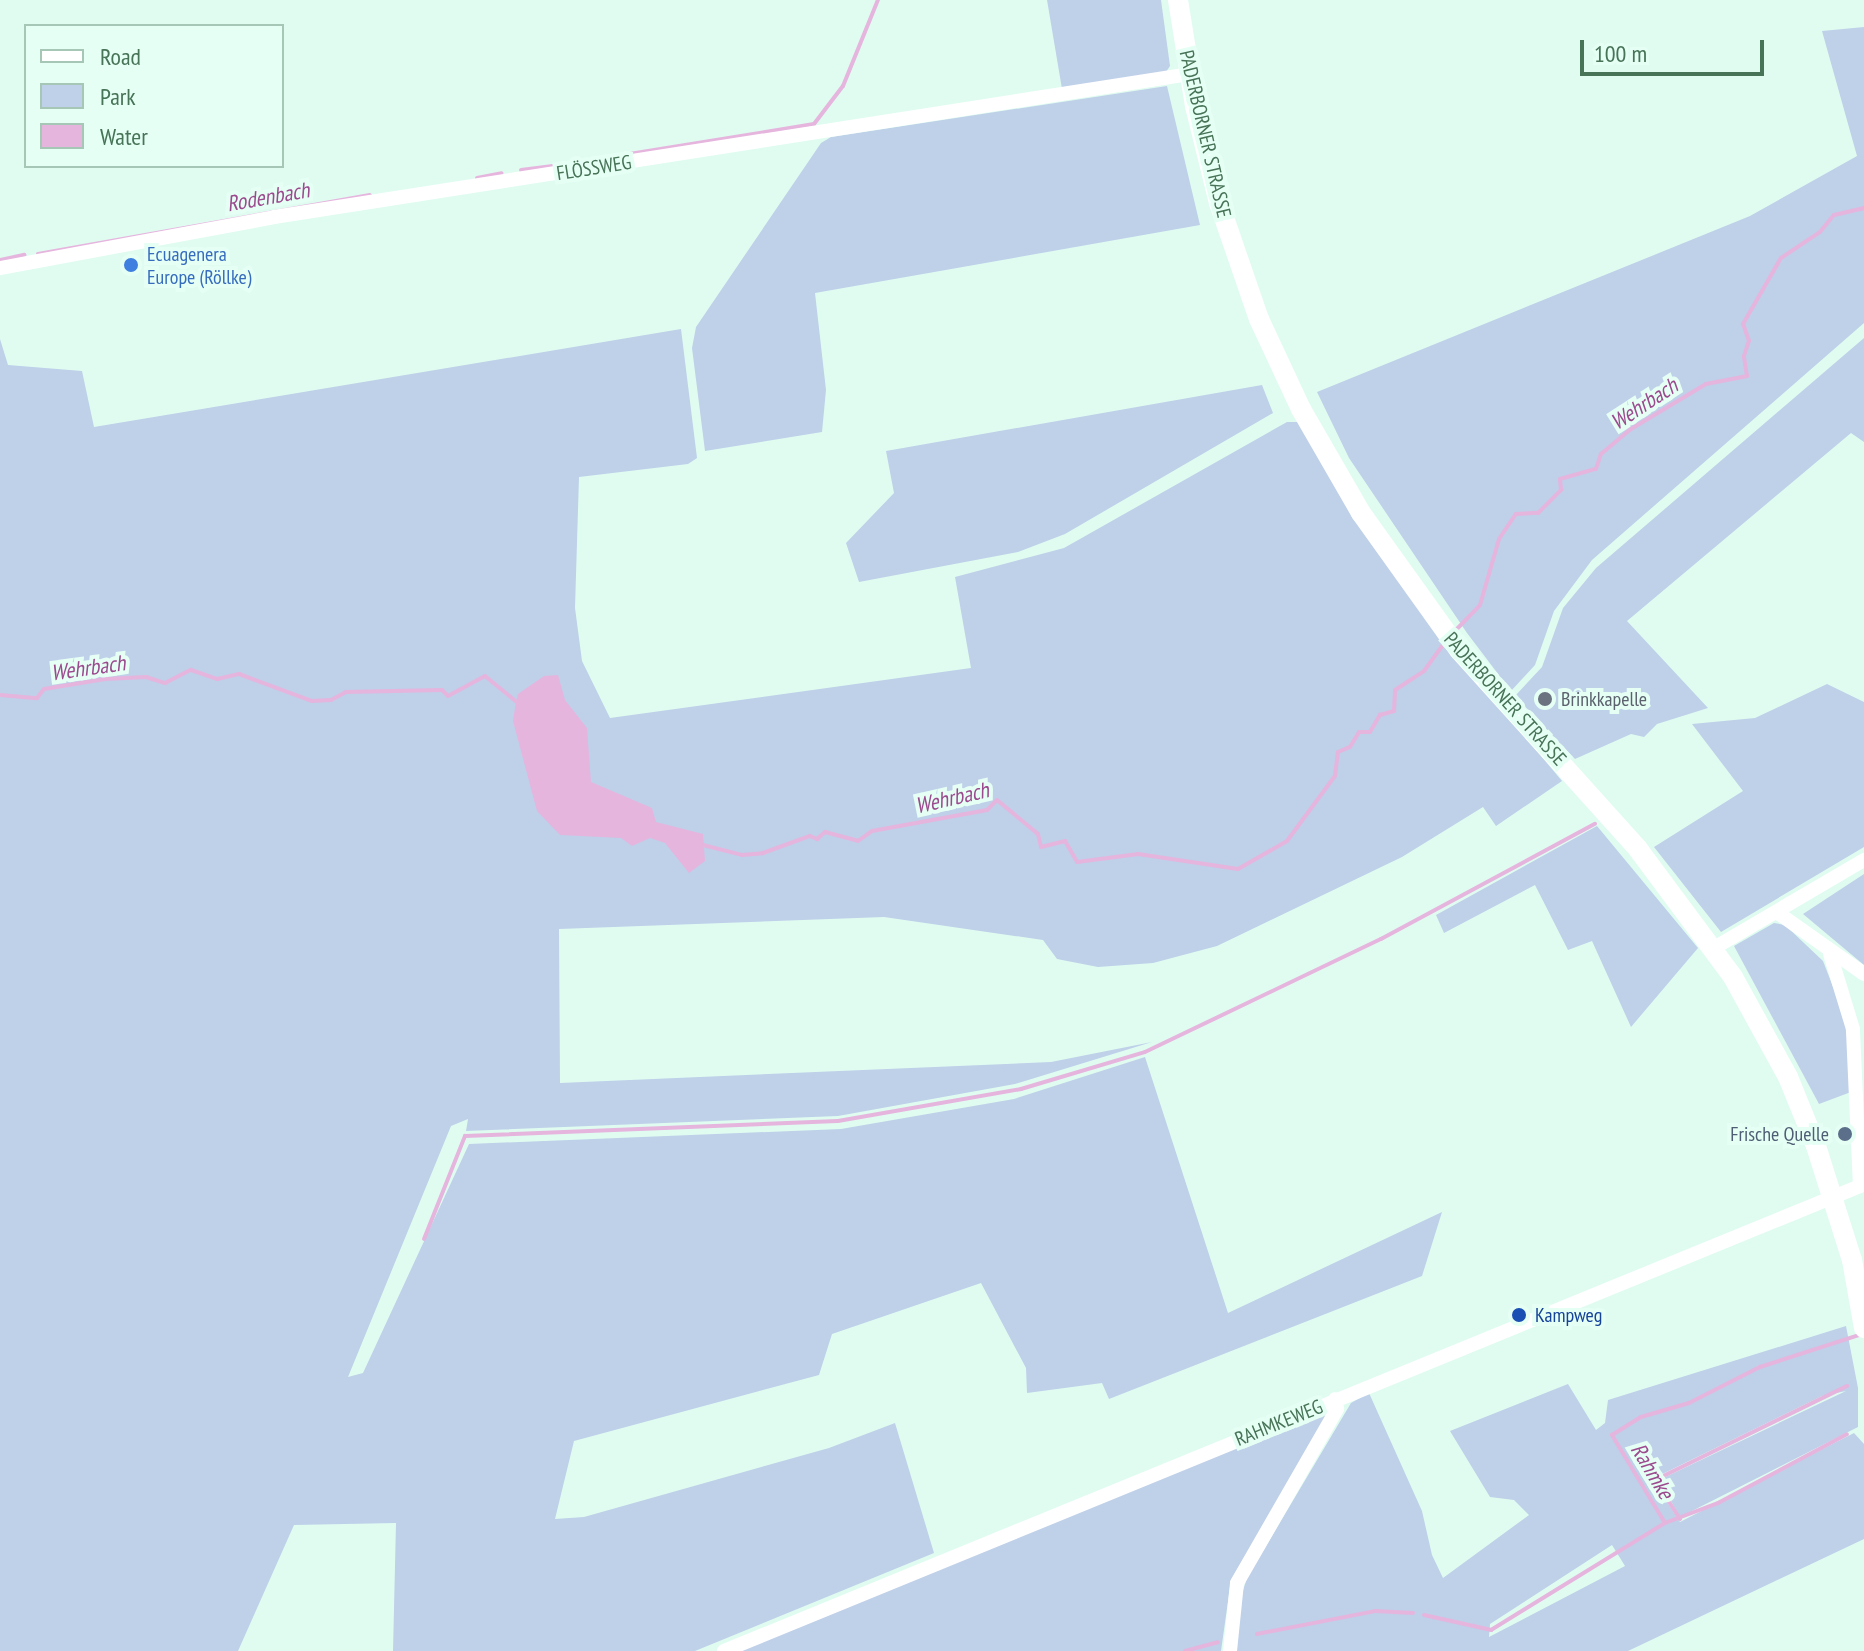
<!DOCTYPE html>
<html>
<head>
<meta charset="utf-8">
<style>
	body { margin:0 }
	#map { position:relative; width:1864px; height:1651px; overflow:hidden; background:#e0fcf1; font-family:"PT Sans Narrow",sans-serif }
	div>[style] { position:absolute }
	.green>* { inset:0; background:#bfd0e9 }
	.water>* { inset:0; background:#e5b5de }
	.stream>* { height:4px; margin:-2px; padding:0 2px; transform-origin:2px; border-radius:2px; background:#e5b5de }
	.street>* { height:14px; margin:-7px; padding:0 7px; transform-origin:7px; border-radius:7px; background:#fff }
	.secondary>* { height:20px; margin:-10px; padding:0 10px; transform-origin:10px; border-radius:10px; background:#fff }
	.dots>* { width:22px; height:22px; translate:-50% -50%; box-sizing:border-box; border:4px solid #e6fff5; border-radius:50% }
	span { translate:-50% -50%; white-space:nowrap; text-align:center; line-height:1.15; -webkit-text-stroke:8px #e6fff5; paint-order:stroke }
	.street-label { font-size:20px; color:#477357 }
	.shop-label { font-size:20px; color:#366cbe }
	.left { translate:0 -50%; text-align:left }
	.worship-label { font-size:20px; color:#5b616d }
	.service-label { font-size:20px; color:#4e5e75 }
	.right { translate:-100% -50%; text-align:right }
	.transit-label { font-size:20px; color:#164399 }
	.water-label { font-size:22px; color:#9b4a8e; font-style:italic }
	.legend { position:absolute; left:24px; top:24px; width:260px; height:144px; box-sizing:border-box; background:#e6fff5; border:2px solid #a6c7b6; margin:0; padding:10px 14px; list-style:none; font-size:24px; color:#477357 }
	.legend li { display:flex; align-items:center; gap:16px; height:40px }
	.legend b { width:40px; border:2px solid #a6c7b6 }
	.scale { position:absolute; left:1580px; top:40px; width:184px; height:36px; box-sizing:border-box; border:4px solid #477357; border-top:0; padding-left:10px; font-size:24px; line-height:28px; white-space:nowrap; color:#477357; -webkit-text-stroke:6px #e6fff5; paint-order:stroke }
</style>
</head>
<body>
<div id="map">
	<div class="green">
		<i style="clip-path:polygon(1047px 0,1161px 0,1170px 66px,1166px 72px,1062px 89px)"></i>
		<i style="clip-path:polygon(1864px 27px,1864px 323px,1592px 560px,1554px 611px,1535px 665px,1511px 691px,1467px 633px,1349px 458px,1317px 392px,1750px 216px,1857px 156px,1822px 31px)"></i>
		<i style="clip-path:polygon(1167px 86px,1200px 225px,815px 293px,826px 390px,822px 432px,705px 451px,692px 348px,696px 327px,821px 143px,831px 137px)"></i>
		<i style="clip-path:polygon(681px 329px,697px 458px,688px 464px,579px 477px,575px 608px,582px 661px,610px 718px,971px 668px,955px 577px,1064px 548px,1287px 422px,1298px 422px,1452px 649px,1562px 781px,1496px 826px,1483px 807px,1402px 857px,1217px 946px,1153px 963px,1098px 967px,1057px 959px,1043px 940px,884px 917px,559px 929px,560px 1083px,1051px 1062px,1152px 1042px,1015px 1084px,838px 1116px,466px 1131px,468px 1119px,451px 1126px,348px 1377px,363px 1373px,469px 1144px,841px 1129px,1014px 1099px,1145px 1057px,1228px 1313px,1442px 1212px,1422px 1276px,1109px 1399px,1102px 1383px,1027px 1393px,1026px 1368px,981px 1283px,832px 1334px,819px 1375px,574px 1441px,555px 1519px,584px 1517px,829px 1448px,895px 1423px,934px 1553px,695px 1651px,393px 1651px,396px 1523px,294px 1525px,238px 1651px,0 1651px,0 339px,8px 365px,82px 371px,94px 427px)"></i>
		<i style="clip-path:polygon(1864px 338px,1864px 442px,1851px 433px,1627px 621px,1708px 708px,1657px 724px,1644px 737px,1631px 734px,1575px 759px,1515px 696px,1542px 667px,1563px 608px,1596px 568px)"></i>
		<i style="clip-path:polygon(1262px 385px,1273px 413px,1065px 534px,1018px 552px,859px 582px,846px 543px,894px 493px,886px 451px)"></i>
		<i style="clip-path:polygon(1827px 684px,1864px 702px,1864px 847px,1721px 932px,1654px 847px,1743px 791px,1692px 724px,1755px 718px)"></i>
		<i style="clip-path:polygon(1597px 826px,1698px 948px,1631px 1027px,1592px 941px,1568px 950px,1535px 885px,1444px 933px,1436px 915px)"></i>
		<i style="clip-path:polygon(1864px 874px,1864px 965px,1803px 914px)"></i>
		<i style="clip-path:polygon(1774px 923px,1785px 925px,1823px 961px,1849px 1028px,1851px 1092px,1819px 1104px,1734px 946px)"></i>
		<i style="clip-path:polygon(evenodd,1846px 1326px,1858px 1388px,1858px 1427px,1680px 1517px,1659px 1480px,1846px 1391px,1822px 1396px,1652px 1479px,1680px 1522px,1854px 1433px,1864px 1444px,1864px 1539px,1628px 1651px,1235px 1651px,1237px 1609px,1247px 1578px,1351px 1403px,1369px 1393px,1422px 1511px,1432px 1555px,1443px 1578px,1529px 1515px,1514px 1500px,1490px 1497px,1450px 1431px,1568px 1384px,1596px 1430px,1605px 1423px,1608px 1400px,1846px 1326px,1612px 1545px,1625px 1566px,1489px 1637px,1490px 1624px,1612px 1545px)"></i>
		<i style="clip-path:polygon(1322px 1412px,1327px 1418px,1231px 1580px,1221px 1651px,740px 1651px)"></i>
	</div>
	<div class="water">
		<i style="clip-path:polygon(558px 675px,565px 700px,587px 728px,591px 782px,652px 808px,656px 822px,703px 834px,705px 861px,689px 873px,665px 843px,650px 838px,632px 846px,621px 838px,560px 835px,537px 811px,513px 721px,516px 702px,518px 694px,544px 676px)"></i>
	</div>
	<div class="stream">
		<i style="left:586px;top:161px;width:231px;rotate:-9.2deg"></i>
		<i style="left:814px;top:124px;width:48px;rotate:-52.7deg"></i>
		<i style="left:843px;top:86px;width:93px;rotate:-67.9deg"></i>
		<i style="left:521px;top:170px;width:48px;rotate:-7.1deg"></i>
		<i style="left:477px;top:178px;width:25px;rotate:-11deg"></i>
		<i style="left:38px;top:254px;width:337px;rotate:-10.1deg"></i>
		<i style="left:0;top:260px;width:25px;rotate:-12deg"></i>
		<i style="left:1455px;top:631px;width:36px;rotate:-46deg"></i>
		<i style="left:1480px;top:605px;width:69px;rotate:-73.9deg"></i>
		<i style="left:1499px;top:539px;width:30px;rotate:-56deg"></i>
		<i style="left:1516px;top:514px;width:22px;rotate:-3deg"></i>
		<i style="left:1538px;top:513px;width:33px;rotate:-45deg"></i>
		<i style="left:1561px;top:490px;width:11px;rotate:-95deg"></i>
		<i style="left:1560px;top:479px;width:37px;rotate:-16deg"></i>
		<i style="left:1596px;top:469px;width:16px;rotate:-72deg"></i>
		<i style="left:1601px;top:454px;width:39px;rotate:-40deg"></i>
		<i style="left:1631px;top:429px;width:87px;rotate:-31deg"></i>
		<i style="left:1706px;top:384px;width:42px;rotate:-11deg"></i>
		<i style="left:1747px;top:376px;width:20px;rotate:-99deg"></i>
		<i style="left:1744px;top:356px;width:16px;rotate:-72deg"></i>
		<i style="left:1749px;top:341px;width:18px;rotate:-109deg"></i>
		<i style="left:1743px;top:324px;width:76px;rotate:-60.1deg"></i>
		<i style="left:1781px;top:258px;width:47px;rotate:-33.7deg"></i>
		<i style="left:1820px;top:232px;width:22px;rotate:-51deg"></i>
		<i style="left:1834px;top:215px;width:31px;rotate:-13deg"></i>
		<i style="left:0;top:695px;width:37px;rotate:5deg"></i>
		<i style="left:37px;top:698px;width:11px;rotate:-52deg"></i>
		<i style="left:44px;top:689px;width:62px;rotate:-9.3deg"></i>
		<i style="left:105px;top:679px;width:41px;rotate:-2.8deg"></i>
		<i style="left:146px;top:677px;width:20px;rotate:18deg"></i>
		<i style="left:165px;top:683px;width:29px;rotate:-27deg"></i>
		<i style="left:191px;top:670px;width:28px;rotate:19deg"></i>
		<i style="left:217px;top:679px;width:23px;rotate:-13deg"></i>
		<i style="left:239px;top:674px;width:78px;rotate:20.3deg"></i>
		<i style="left:312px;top:701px;width:19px;rotate:-3deg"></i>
		<i style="left:331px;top:700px;width:17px;rotate:-28deg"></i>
		<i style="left:346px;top:692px;width:96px;rotate:-1.2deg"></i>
		<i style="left:442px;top:690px;width:8px;rotate:45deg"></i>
		<i style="left:448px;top:696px;width:42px;rotate:-28.4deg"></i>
		<i style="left:485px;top:676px;width:43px;rotate:39.3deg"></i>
		<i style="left:699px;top:844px;width:44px;rotate:14.3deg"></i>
		<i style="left:742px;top:855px;width:21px;rotate:-5deg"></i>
		<i style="left:763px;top:853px;width:50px;rotate:-19.9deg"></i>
		<i style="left:810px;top:836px;width:8px;rotate:23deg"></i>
		<i style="left:817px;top:839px;width:11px;rotate:-41deg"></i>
		<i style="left:825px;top:832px;width:34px;rotate:15deg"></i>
		<i style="left:858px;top:841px;width:17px;rotate:-36deg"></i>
		<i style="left:872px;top:831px;width:117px;rotate:-10.3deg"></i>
		<i style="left:987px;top:810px;width:14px;rotate:-45deg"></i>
		<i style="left:997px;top:800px;width:53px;rotate:39.7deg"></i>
		<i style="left:1038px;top:834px;width:13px;rotate:77deg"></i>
		<i style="left:1041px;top:847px;width:25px;rotate:-14deg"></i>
		<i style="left:1065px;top:841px;width:24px;rotate:60deg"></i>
		<i style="left:1077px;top:862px;width:62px;rotate:-7.5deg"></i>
		<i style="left:1138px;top:854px;width:101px;rotate:8.5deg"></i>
		<i style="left:1238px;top:869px;width:56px;rotate:-29.7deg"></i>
		<i style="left:1287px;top:841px;width:81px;rotate:-53.6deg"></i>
		<i style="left:1335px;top:776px;width:24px;rotate:-83deg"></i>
		<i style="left:1338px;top:752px;width:13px;rotate:-23deg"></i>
		<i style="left:1350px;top:747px;width:17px;rotate:-59deg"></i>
		<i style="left:1359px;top:732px;width:11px"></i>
		<i style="left:1370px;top:732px;width:20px;rotate:-60deg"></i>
		<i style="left:1380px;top:715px;width:15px;rotate:-16deg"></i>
		<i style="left:1394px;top:711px;width:21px;rotate:-87deg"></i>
		<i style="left:1395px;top:690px;width:35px;rotate:-33deg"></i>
		<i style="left:1424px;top:671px;width:34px;rotate:-54deg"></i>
		<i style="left:424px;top:1239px;width:111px;rotate:-68.3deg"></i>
		<i style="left:465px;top:1136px;width:373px;rotate:-2.3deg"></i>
		<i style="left:838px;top:1121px;width:186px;rotate:-9.9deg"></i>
		<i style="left:1021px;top:1089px;width:129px;rotate:-16.6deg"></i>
		<i style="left:1145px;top:1052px;width:262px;rotate:-25.6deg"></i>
		<i style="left:1381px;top:939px;width:243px;rotate:-28.3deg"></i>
		<i style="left:1680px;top:1519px;width:46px;rotate:-122.7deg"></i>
		<i style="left:1655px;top:1480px;width:214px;rotate:-26.1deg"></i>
		<i style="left:1665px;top:1523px;width:57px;rotate:-20.7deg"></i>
		<i style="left:1718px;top:1503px;width:146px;rotate:-28.1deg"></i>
		<i style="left:1424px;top:1615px;width:69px;rotate:12.6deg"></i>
		<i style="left:1491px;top:1630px;width:204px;rotate:-31.6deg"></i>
		<i style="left:1665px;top:1523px;width:103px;rotate:-121.1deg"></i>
		<i style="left:1612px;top:1435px;width:34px;rotate:-32deg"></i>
		<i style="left:1641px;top:1417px;width:50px;rotate:-16.3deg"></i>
		<i style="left:1689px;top:1403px;width:80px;rotate:-26.9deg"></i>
		<i style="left:1760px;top:1367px;width:107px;rotate:-17.9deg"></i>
		<i style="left:1257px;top:1634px;width:120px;rotate:-11deg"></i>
		<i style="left:1375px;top:1611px;width:38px;rotate:3deg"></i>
		<i style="left:1185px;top:1651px;width:34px;rotate:-15deg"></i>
	</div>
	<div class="street">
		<i style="left:0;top:268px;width:279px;rotate:-10.5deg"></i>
		<i style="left:274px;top:217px;width:926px;rotate:-8.88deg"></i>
		<i style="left:1778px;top:913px;width:105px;rotate:35.3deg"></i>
		<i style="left:1714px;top:948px;width:174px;rotate:-30.4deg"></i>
		<i style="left:724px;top:1651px;width:1227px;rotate:-22.26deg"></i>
		<i style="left:1860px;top:1186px;width:157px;rotate:-92.6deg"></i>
		<i style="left:1853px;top:1029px;width:78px;rotate:-107deg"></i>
		<i style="left:1230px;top:1651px;width:68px;rotate:-84.1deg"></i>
		<i style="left:1237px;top:1583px;width:201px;rotate:-60.1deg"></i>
		<i style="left:1337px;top:1409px;width:10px;rotate:-101deg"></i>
	</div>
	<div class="secondary">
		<i style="left:1178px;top:0;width:107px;rotate:80.9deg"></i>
		<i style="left:1195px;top:106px;width:100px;rotate:76.1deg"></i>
		<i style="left:1219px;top:203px;width:123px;rotate:71deg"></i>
		<i style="left:1259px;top:319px;width:99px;rotate:65deg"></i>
		<i style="left:1301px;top:409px;width:120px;rotate:60deg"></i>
		<i style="left:1361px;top:513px;width:168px;rotate:54.4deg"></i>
		<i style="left:1459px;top:650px;width:268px;rotate:48deg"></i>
		<i style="left:1638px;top:849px;width:159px;rotate:53.4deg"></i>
		<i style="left:1733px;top:977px;width:114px;rotate:61.2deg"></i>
		<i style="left:1788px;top:1077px;width:74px;rotate:67.9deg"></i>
		<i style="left:1816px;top:1146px;width:120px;rotate:72.5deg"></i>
		<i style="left:1852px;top:1260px;width:69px;rotate:80deg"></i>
	</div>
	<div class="dots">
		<i style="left:131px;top:265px;background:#3f7fe0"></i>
		<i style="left:1545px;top:699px;background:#6b7280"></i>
		<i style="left:1845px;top:1134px;background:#5c6f8a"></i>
		<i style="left:1519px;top:1315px;background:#1a4fb4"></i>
	</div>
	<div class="street-label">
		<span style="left:1205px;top:134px;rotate:77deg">PADERBORNER STRASSE</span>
		<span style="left:594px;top:168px;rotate:-9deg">FLÖSSWEG</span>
		<span style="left:1505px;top:699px;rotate:48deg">PADERBORNER STRASSE</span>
		<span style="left:1279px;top:1423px;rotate:-22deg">RAHMKEWEG</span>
	</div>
	<div class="shop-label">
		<span class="left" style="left:147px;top:266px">Ecuagenera<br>Europe (Röllke)</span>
	</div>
	<div class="worship-label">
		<span class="left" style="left:1561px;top:699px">Brinkkapelle</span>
	</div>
	<div class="service-label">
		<span class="right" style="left:1829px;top:1134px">Frische Quelle</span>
	</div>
	<div class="transit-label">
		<span class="left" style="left:1535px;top:1315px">Kampweg</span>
	</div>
	<div class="water-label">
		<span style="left:268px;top:197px;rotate:-10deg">Rodenbach</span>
		<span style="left:1644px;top:404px;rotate:-33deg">Wehrbach</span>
		<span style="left:88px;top:668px;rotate:-8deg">Wehrbach</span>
		<span style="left:952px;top:798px;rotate:-13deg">Wehrbach</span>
		<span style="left:1652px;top:1471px;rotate:59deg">Rahmke</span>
	</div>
	<ul class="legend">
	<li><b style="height:10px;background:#fff"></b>Road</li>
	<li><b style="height:22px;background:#bfd0e9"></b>Park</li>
	<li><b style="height:22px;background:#e5b5de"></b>Water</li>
	</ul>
	<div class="scale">100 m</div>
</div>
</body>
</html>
